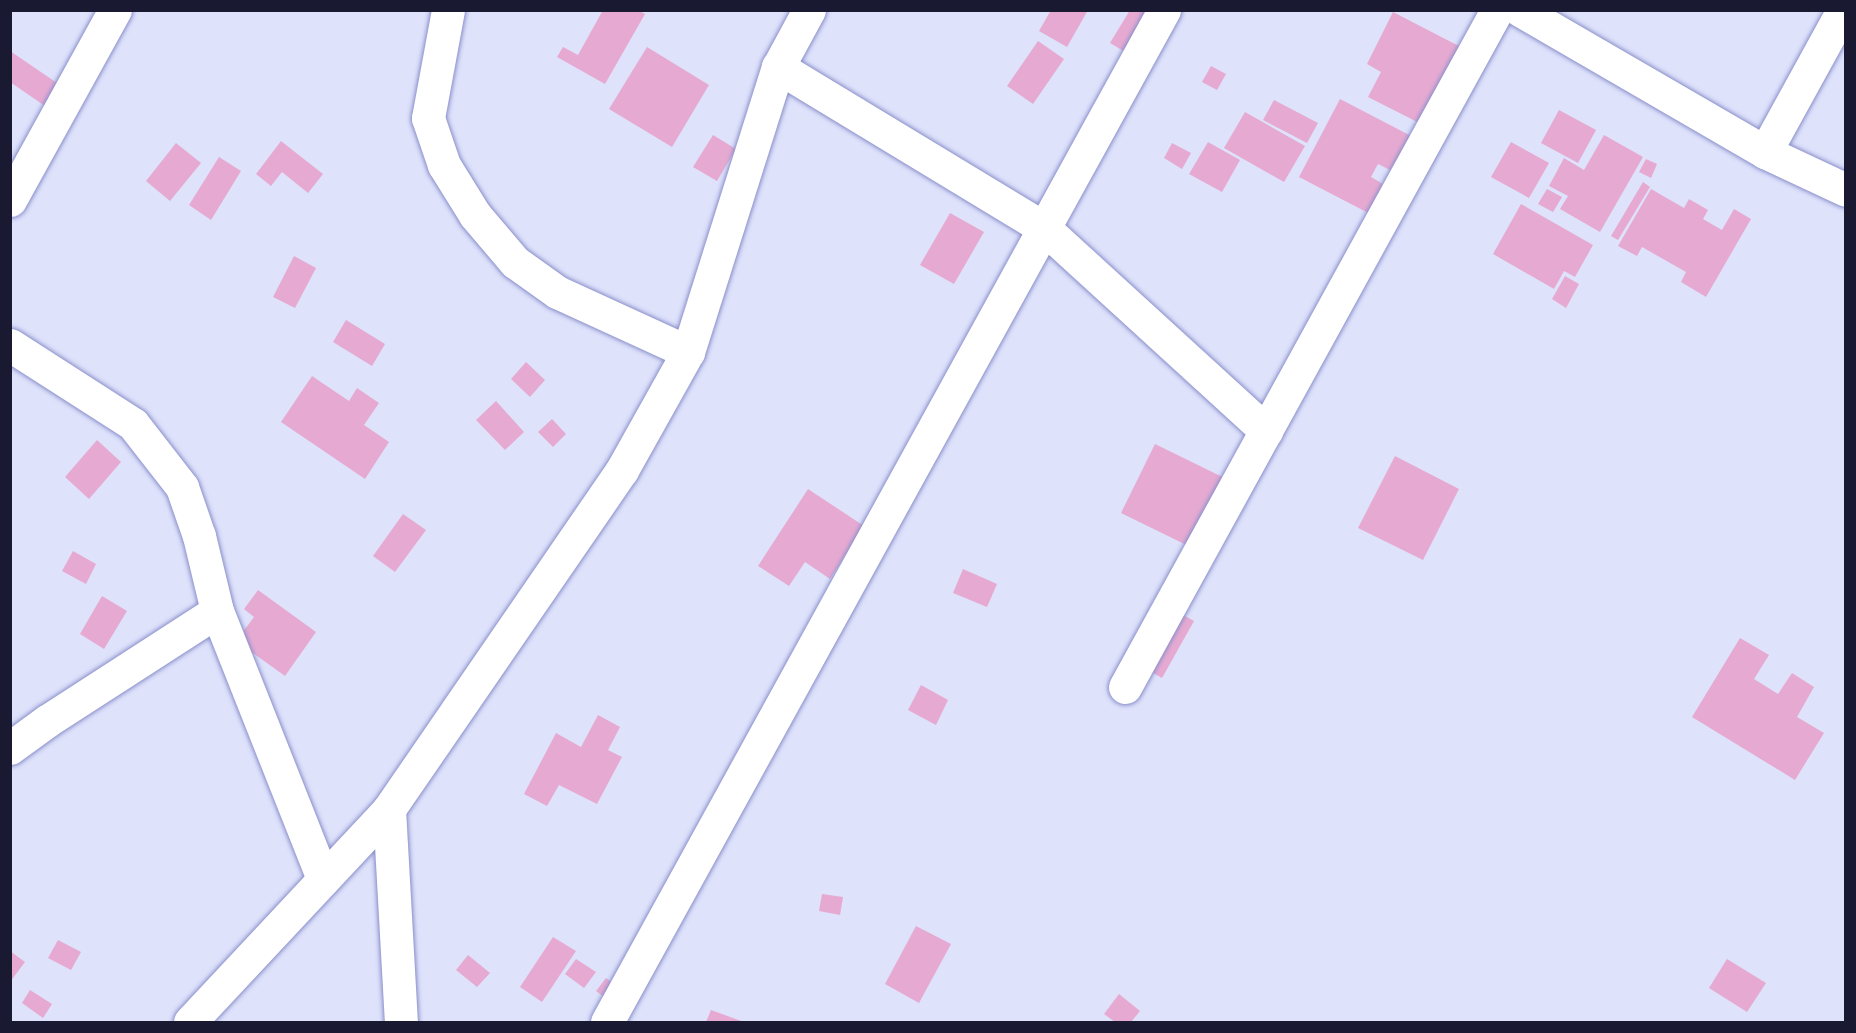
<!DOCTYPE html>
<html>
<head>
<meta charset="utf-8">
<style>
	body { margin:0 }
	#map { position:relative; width:1856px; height:1033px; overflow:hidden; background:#dee2fb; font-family:"Roboto Condensed",sans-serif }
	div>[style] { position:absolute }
	.building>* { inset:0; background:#e6aad2 }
	.roads { filter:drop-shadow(0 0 2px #898fca) drop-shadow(0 0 2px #898fca) }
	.minor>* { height:33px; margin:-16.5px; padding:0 16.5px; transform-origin:16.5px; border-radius:16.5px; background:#fff }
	span { translate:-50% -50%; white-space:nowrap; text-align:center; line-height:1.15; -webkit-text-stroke:5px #dee2fb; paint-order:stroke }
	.frame { position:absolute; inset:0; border:12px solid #191a31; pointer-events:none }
</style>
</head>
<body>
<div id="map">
	<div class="building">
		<i style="clip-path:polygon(603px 10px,638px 10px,645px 14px,605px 84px,557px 57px,563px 47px,578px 55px)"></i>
		<i style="clip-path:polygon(1051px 10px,1088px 10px,1067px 47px,1039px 31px)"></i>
		<i style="clip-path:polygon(1130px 10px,1181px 10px,1147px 65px,1110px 43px)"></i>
		<i style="clip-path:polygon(1393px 12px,1484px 59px,1437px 132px,1368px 97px,1381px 72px,1367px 64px)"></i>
		<i style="clip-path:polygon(1038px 41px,1064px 59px,1033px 104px,1007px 86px)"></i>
		<i style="clip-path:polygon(647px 47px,709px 85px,672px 147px,609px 109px)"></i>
		<i style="clip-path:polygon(10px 51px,60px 85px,45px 106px,10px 82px)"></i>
		<i style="clip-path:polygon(1211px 66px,1226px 74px,1217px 90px,1202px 82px)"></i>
		<i style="clip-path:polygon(1340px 99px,1415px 138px,1390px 170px,1378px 164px,1371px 177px,1383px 184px,1374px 216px,1299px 177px)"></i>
		<i style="clip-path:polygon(1274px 100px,1318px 123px,1307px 143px,1263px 120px)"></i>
		<i style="clip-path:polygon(1559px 110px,1596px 130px,1578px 163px,1541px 143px)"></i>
		<i style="clip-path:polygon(1245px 112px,1305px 146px,1284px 182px,1224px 148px)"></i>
		<i style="clip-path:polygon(713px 135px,736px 149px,717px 181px,693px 167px)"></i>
		<i style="clip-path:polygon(1604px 135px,1643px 157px,1600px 232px,1560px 209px,1568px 196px,1549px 186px,1564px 158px,1584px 170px)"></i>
		<i style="clip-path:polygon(281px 141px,323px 174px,308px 193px,282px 172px,271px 186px,256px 174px)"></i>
		<i style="clip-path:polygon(1208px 142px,1240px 160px,1222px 192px,1189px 174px)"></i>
		<i style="clip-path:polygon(1511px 142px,1549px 163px,1529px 198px,1491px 177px)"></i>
		<i style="clip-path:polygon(176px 143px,201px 163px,170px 201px,146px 181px)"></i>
		<i style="clip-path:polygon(1172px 143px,1191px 153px,1182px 169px,1164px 158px)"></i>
		<i style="clip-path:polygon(219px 157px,241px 171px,211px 220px,189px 205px)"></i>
		<i style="clip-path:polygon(1646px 159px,1657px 164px,1651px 178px,1639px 172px)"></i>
		<i style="clip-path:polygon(1643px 182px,1650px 187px,1618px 240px,1611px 236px)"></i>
		<i style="clip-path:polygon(1547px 189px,1562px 197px,1553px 212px,1538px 204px)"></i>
		<i style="clip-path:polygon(1651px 189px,1684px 208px,1689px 199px,1708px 210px,1703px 219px,1722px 230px,1734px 209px,1751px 219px,1706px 297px,1681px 282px,1686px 272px,1642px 247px,1637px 256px,1618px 246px)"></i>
		<i style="clip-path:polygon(1521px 204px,1593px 245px,1575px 277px,1564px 271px,1554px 289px,1493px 254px)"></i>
		<i style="clip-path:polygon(950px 213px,984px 232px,954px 284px,920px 265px)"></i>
		<i style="clip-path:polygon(294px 256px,316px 268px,295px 308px,273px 297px)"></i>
		<i style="clip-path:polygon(1565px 276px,1579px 284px,1566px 308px,1552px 299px)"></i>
		<i style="clip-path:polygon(346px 320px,385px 344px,372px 366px,333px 342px)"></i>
		<i style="clip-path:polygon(526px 362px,545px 380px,530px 397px,511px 379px)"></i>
		<i style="clip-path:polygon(312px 376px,349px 401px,357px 388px,379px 403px,364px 425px,389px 442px,365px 479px,281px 422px)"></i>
		<i style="clip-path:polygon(496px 401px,524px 432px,505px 450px,476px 420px)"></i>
		<i style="clip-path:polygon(552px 419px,566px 434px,553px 447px,538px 432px)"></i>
		<i style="clip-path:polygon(97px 440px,121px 462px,89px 499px,65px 477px)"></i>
		<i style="clip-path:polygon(1155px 444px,1249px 490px,1215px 559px,1121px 513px)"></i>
		<i style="clip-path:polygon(1395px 456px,1459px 489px,1423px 560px,1358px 528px)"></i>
		<i style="clip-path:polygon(808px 489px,864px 526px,830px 579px,805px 562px,789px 586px,758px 566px)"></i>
		<i style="clip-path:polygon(403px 514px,426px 530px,395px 572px,373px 556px)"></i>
		<i style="clip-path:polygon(73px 551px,96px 564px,86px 584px,62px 571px)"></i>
		<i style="clip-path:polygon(963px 569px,997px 584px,987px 607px,953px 593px)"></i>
		<i style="clip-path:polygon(258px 590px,316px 632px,285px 676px,236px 641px,254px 617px,244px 609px)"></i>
		<i style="clip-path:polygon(102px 596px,127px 611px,104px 649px,80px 634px)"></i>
		<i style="clip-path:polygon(1161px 603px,1194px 621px,1162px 678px,1129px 659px)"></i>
		<i style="clip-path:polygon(1740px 638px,1769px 655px,1754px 679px,1778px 694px,1792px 673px,1814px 687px,1797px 717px,1824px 733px,1795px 780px,1692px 717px)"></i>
		<i style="clip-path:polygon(921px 685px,948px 700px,936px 725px,908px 710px)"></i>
		<i style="clip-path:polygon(598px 715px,620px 727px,608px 750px,622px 757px,597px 804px,559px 785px,547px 806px,524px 794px,556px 733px,581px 747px)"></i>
		<i style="clip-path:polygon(822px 894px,843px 897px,840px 915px,819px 911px)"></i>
		<i style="clip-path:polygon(916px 926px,951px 944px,919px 1003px,885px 984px)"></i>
		<i style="clip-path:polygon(553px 937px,576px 951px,542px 1002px,520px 987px)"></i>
		<i style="clip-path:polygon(58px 940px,81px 952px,71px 970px,48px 958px)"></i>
		<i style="clip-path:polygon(10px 951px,25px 962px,10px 982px)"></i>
		<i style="clip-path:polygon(468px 955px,490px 973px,477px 987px,456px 970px)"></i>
		<i style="clip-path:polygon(576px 959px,596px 972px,584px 988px,565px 974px)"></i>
		<i style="clip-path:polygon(1727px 959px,1766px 983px,1747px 1012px,1709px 988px)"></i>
		<i style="clip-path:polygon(606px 978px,627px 993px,616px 1006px,596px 991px)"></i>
		<i style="clip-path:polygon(30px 990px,52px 1004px,43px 1018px,22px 1003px)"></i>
		<i style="clip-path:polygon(1119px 994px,1140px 1011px,1131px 1022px,1115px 1022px,1104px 1014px)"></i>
		<i style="clip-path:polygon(711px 1010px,744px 1022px,706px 1022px)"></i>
	</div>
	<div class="roads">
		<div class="minor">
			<i style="left:448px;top:10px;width:110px;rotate:100.5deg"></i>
			<i style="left:428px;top:118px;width:50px;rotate:71.2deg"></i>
			<i style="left:444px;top:165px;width:59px;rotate:58.2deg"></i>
			<i style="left:475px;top:215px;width:62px;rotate:49.6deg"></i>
			<i style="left:515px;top:262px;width:52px;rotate:35.5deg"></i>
			<i style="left:557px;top:292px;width:144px;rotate:24.6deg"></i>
			<i style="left:1520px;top:10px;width:283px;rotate:30.1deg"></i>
			<i style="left:1765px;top:152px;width:89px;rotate:25.1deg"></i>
			<i style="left:778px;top:67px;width:311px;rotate:31.2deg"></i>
			<i style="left:1044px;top:228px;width:301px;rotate:42.4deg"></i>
			<i style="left:1765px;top:152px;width:162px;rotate:-61.2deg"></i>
			<i style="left:10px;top:200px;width:217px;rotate:-61.1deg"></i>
			<i style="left:10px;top:345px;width:146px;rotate:32.7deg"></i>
			<i style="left:133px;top:424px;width:80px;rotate:52.1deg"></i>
			<i style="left:182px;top:487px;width:52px;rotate:70.9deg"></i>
			<i style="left:199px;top:536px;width:77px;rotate:76.5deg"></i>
			<i style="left:217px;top:611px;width:288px;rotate:68.4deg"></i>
			<i style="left:1125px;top:687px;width:772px;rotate:-61.21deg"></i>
			<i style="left:10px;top:748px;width:46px;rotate:-36.1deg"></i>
			<i style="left:47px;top:721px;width:202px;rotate:-32.9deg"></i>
			<i style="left:389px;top:809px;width:213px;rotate:86.8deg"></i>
			<i style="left:190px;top:1022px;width:291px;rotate:-46.9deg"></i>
			<i style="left:389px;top:809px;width:411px;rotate:-55.5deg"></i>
			<i style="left:622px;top:470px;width:135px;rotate:-60.8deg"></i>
			<i style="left:688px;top:352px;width:299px;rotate:-72.5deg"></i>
			<i style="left:778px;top:67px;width:65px;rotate:-61.5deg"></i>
			<i style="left:607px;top:1022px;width:1155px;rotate:-61.17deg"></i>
		</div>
	</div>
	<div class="frame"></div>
</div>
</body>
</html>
